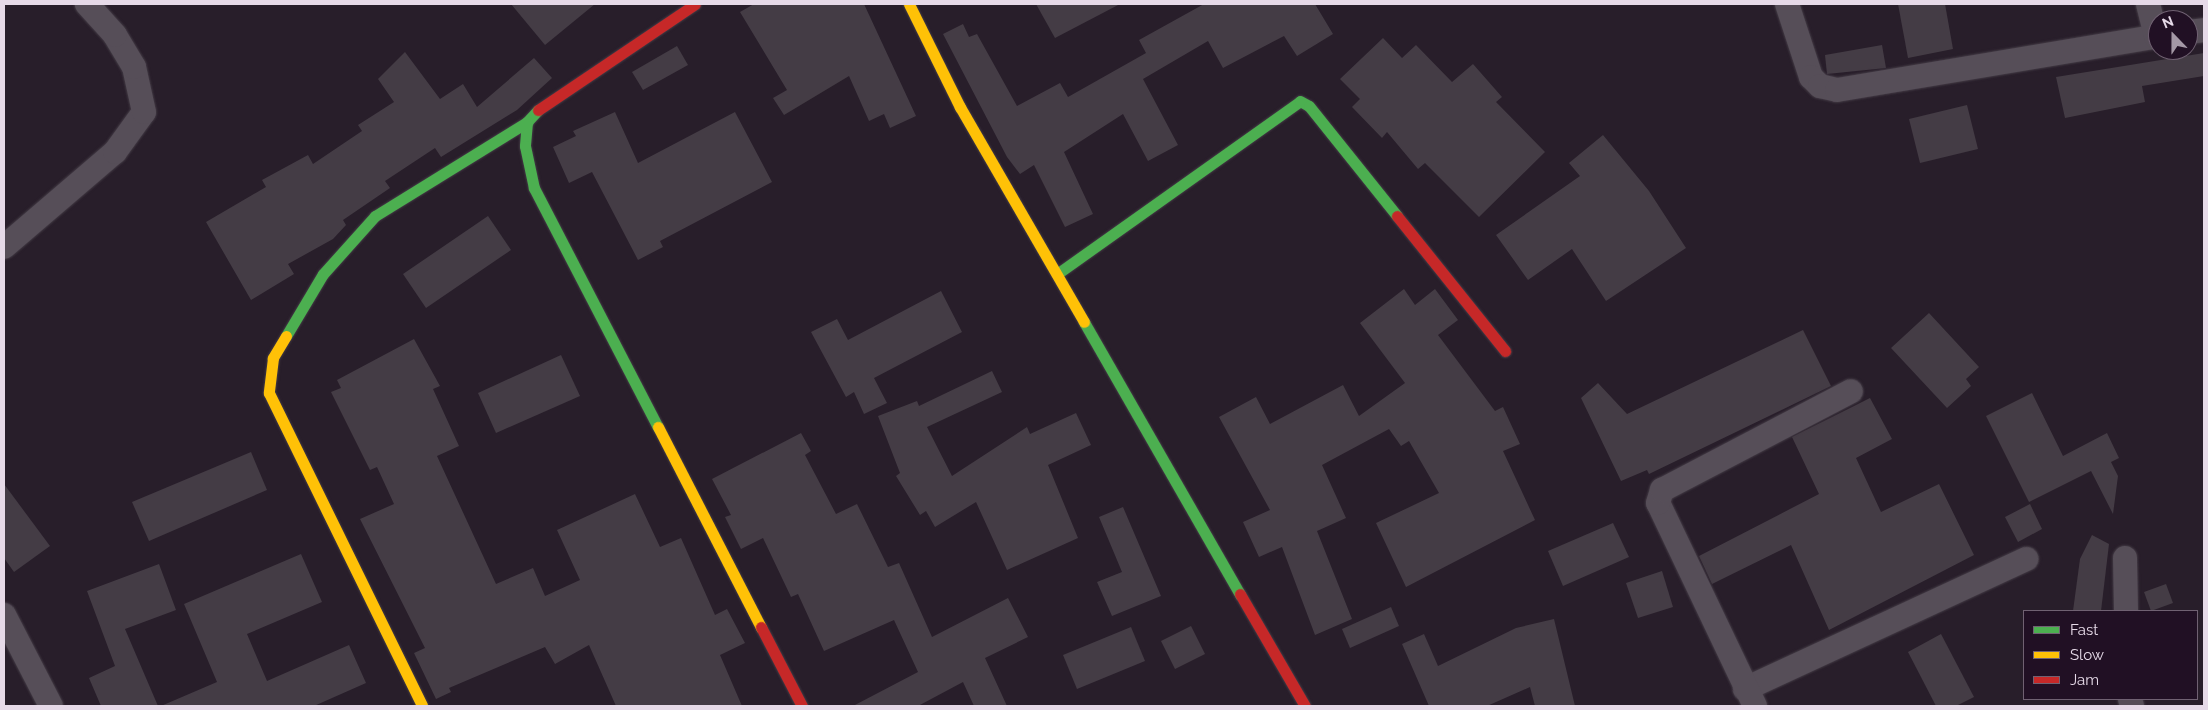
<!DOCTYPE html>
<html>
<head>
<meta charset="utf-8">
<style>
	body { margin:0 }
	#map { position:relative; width:2208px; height:710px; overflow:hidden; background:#281e2a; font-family:Raleway,sans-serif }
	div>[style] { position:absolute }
	.building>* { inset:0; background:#443c45 }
	.roads { filter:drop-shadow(0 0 1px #433b45) drop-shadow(0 0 1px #433b45) }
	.street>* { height:24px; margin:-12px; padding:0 12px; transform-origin:12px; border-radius:12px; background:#564e58 }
	.fast>* { height:11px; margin:-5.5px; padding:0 5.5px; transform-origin:5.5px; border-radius:5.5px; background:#4caf50 }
	.slow>* { height:11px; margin:-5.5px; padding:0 5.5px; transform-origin:5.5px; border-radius:5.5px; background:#ffc107 }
	.jam>* { height:11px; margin:-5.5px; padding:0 5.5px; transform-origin:5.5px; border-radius:5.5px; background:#c62828 }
	span { translate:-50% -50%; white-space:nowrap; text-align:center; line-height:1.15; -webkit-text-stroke:4.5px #211024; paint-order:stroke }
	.frame { position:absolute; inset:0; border:5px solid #e6dae8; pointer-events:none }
	.legend { position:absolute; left:2023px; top:610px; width:175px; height:90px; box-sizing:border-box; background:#211024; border:1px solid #706172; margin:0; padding:6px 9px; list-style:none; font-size:15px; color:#e6dae8 }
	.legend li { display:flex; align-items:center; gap:10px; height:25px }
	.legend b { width:25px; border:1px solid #706172 }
	.north { position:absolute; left:2148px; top:10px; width:50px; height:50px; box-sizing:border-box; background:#211024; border:1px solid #706172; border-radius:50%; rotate:338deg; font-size:14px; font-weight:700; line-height:20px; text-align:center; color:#e6dae8 }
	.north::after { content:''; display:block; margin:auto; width:18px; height:22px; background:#a498a6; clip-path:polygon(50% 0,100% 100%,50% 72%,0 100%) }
</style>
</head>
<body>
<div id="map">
	<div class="building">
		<i style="clip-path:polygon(511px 4px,595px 4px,545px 45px)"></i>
		<i style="clip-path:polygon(754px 4px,864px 4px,916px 116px,890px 128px,884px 114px,869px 121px,849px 76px,784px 115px,773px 98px,787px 90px,740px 12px)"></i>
		<i style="clip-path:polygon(1036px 4px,1120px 4px,1055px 38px)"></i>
		<i style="clip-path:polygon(1204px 4px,1315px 4px,1333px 34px,1297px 56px,1284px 36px,1223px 68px,1208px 41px,1143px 79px,1178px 145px,1148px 161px,1123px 114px,1064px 152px,1093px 214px,1065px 227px,1034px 165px,1020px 174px,1007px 157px,943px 34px,963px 24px,969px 37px,977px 34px,1017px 106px,1060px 83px,1068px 97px,1146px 53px,1139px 40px)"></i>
		<i style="clip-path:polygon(1898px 4px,1945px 4px,1953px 49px,1908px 58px)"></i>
		<i style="clip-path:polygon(1383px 38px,1402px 58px,1416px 45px,1452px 82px,1473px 64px,1502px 97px,1496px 102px,1545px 152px,1479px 217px,1425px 163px,1418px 169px,1387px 132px,1382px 138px,1352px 107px,1360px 99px,1340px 79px)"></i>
		<i style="clip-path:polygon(1882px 45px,1886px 68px,1827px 74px,1825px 55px)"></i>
		<i style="clip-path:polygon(677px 46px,688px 65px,643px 90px,632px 72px)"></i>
		<i style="clip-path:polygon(405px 52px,440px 99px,463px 84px,477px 107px,534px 58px,552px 78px,517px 110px,441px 157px,435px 148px,385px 181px,390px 188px,343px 220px,346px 225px,333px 239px,288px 264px,294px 274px,251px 300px,206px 222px,266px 187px,262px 180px,308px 155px,313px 164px,362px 131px,358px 125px,394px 102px,378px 79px)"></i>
		<i style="clip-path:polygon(2204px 53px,2204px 76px,2142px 86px,2145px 102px,2065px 118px,2056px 77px)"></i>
		<i style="clip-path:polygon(1967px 105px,1978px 149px,1920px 163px,1909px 119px)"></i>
		<i style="clip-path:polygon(615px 112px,638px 163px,735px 112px,772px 182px,660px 241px,663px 247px,638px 260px,592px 172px,569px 183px,553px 147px,576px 136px,573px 131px)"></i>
		<i style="clip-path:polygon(1603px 135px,1649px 191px,1686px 248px,1606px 301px,1572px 249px,1528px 280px,1496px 235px,1580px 176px,1569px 163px)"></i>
		<i style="clip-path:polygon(488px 216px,511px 250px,426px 308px,403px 274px)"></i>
		<i style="clip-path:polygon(1404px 289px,1415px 305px,1435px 289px,1458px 320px,1438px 335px,1495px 411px,1503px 407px,1520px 444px,1503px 451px,1535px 520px,1406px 587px,1376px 523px,1439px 493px,1409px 441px,1401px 446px,1389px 429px,1322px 465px,1346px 518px,1317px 531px,1352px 619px,1315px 635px,1282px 547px,1259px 557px,1243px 522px,1270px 510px,1219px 417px,1256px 397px,1270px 424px,1343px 385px,1359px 416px,1405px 383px,1360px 323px)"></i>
		<i style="clip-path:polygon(941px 291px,962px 332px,874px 378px,887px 403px,864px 414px,854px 392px,846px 397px,811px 332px,837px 319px,848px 340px)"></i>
		<i style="clip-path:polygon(1929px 313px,1979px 367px,1966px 379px,1971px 386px,1947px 408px,1891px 348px)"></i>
		<i style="clip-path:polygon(1803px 330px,1831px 386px,1649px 474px,1647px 470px,1621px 481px,1581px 398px,1598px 383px,1627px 414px)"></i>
		<i style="clip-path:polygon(414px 339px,440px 386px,433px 389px,459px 446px,437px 456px,496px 584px,533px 568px,545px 596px,580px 580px,557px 530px,635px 494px,660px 547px,681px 538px,715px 615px,727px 609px,745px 643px,720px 655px,742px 706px,616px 706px,589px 645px,555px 664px,545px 647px,449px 688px,451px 692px,436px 699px,414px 653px,425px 648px,360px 519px,394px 504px,377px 467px,370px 470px,331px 392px,341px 388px,337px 380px)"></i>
		<i style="clip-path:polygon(561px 355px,580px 396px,496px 433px,478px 393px)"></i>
		<i style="clip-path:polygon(992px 371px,1002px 392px,927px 427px,952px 476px,1027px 427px,1030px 434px,1076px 413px,1091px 445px,1048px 465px,1078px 538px,1007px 570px,976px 502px,935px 527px,926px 511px,920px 515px,896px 476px,900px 473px,878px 416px,917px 401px,919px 406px)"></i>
		<i style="clip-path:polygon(2032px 393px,2063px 456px,2107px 433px,2119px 458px,2111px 462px,2118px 476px,2113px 514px,2091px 471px,2029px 502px,1986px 416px)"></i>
		<i style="clip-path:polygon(1870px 398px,1892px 439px,1856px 458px,1881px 512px,1939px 484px,1974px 555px,1829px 630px,1791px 545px,1712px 584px,1699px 556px,1819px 494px,1792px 437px)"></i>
		<i style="clip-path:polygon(801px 433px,811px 451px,805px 455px,836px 514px,857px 504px,888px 567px,899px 563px,932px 637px,1008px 598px,1028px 637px,985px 658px,1007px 706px,974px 706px,963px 682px,918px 706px,853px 706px,918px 672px,894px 620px,824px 651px,798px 594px,791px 597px,763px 538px,741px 549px,725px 517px,731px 515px,712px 479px)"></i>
		<i style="clip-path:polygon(251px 452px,267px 490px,149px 541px,132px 502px)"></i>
		<i style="clip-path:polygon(4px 484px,50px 546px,14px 572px,4px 558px)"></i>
		<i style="clip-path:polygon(2030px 504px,2042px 529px,2018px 542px,2005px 517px)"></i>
		<i style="clip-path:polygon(1123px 507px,1161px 596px,1112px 616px,1097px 582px,1122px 572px,1099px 517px)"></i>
		<i style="clip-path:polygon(1613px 523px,1629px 557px,1563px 586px,1548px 551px)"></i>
		<i style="clip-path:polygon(2092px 535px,2109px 544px,2101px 611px,2073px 611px,2080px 559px)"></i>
		<i style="clip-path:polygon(301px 554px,322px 602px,247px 634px,267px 681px,349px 645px,366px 683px,314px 706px,161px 706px,217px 682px,184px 604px)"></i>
		<i style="clip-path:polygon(159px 564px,176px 610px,125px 629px,158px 706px,101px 706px,89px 678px,115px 666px,87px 591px)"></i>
		<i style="clip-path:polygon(1662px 571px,1673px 607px,1638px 618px,1626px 583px)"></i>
		<i style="clip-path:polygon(2166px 584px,2173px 603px,2151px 611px,2144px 592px)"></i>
		<i style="clip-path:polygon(1391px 607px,1399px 626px,1350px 648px,1342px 629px)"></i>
		<i style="clip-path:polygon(1554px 619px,1575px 706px,1535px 706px,1530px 687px,1487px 706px,1429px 706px,1402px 644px,1424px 634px,1438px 666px,1516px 628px)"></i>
		<i style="clip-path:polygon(1191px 626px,1205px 654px,1175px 669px,1161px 641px)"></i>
		<i style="clip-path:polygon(1131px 627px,1145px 661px,1077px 689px,1063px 655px)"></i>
		<i style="clip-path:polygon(1941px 634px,1974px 697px,1956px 706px,1936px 706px,1908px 652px)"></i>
	</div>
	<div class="roads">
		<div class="street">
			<i style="left:1787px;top:4px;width:77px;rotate:71.8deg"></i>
			<i style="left:1811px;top:77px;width:13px;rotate:45deg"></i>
			<i style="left:1820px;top:86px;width:17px;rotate:13deg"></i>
			<i style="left:1837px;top:90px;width:326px;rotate:-9.5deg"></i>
			<i style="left:2148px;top:4px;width:34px;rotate:76deg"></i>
			<i style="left:2188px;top:32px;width:16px;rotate:-7deg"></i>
			<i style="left:4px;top:247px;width:146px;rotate:-40.6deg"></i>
			<i style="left:115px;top:152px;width:49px;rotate:-54.1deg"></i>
			<i style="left:144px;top:112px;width:46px;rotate:-102.5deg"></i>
			<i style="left:134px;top:67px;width:37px;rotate:-121deg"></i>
			<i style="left:115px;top:35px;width:42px;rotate:-132.1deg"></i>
			<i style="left:2125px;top:558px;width:53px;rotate:88.9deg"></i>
			<i style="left:4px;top:615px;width:102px;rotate:62.7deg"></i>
			<i style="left:1745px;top:689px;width:310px;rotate:-24.8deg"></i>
			<i style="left:2130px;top:699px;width:7px;rotate:74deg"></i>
			<i style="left:1755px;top:706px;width:225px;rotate:-115.5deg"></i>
			<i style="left:1658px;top:503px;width:14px;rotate:-73deg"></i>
			<i style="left:1662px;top:490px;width:213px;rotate:-27.6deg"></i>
		</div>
		<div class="fast">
			<i style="left:538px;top:110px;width:16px;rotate:133deg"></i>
			<i style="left:527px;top:122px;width:24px;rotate:95deg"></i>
			<i style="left:525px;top:146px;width:43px;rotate:77.9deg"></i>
			<i style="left:534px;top:188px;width:269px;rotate:62.6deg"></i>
			<i style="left:1057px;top:274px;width:298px;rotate:-35.4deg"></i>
			<i style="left:1300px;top:101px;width:10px;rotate:29deg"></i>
			<i style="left:1309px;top:106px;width:141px;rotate:51.3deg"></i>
			<i style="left:1084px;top:322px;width:314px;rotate:60.2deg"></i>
			<i style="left:286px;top:336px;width:72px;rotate:-59.2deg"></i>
			<i style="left:323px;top:274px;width:78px;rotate:-48.1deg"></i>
			<i style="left:375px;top:216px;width:179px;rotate:-31.7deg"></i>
		</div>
		<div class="slow">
			<i style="left:909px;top:4px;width:115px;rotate:63.7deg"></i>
			<i style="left:960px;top:107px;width:248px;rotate:60deg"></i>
			<i style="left:286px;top:336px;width:26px;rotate:121deg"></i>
			<i style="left:273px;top:358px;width:35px;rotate:97deg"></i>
			<i style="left:269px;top:393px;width:348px;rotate:63.9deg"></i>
			<i style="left:658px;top:427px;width:225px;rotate:62.8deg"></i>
		</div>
		<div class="jam">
			<i style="left:538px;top:110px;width:189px;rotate:-34deg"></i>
			<i style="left:1397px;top:216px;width:173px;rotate:51.3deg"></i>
			<i style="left:1240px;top:594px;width:129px;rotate:59.9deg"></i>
			<i style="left:761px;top:627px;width:89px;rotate:62.6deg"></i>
		</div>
	</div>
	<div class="frame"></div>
	<ul class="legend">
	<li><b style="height:6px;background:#4caf50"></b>Fast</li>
	<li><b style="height:6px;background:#ffc107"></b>Slow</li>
	<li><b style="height:6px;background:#c62828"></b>Jam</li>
	</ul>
	<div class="north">N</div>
</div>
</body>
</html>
